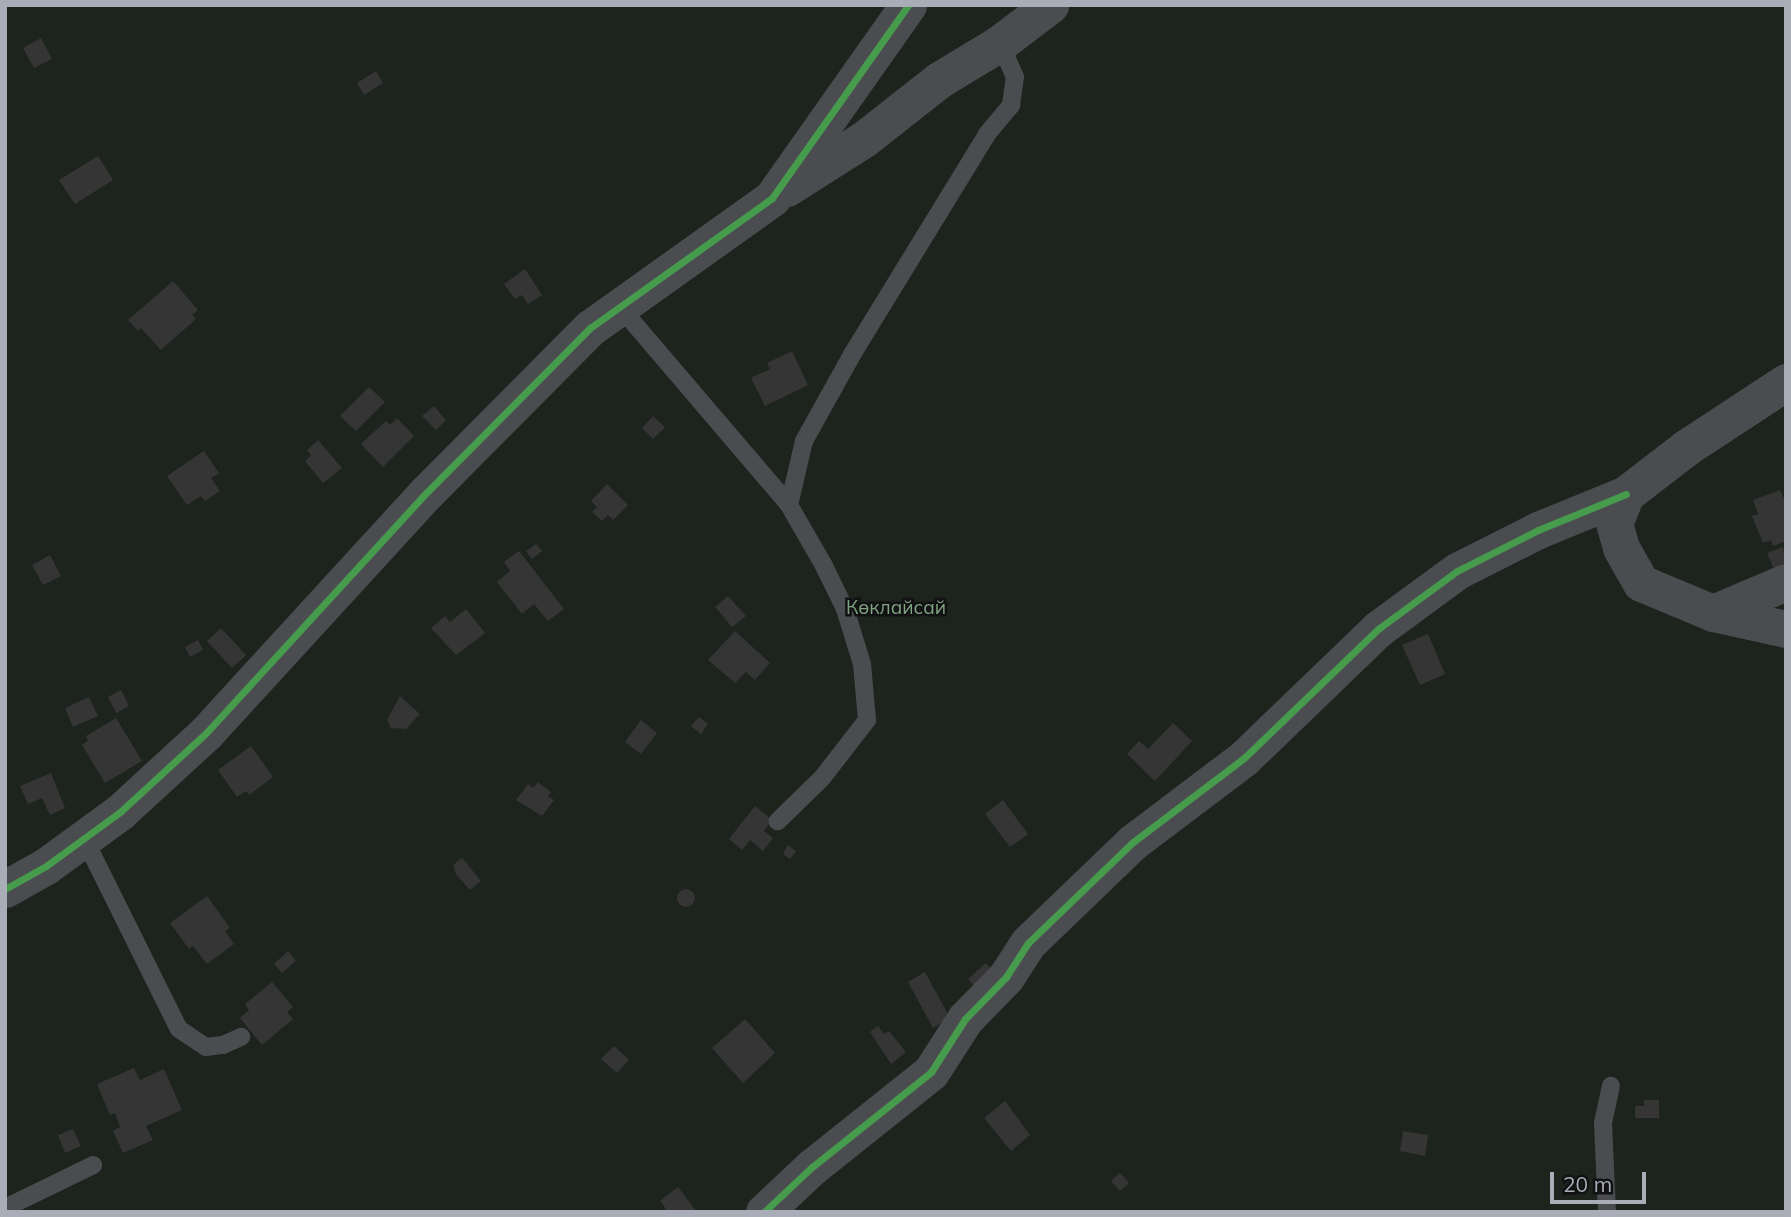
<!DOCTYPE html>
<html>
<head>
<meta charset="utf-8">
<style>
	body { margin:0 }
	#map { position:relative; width:1791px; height:1217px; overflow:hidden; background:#171717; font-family:Mulish,sans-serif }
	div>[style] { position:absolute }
	.green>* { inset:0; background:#1d241e }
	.building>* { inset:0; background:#353536 }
	.round { border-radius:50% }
	.lane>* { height:18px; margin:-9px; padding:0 9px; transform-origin:9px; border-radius:9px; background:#4b4c50 }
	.street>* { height:37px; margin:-18.5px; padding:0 18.5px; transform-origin:18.5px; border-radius:18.5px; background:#4b4c50 }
	.cycleway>* { height:7px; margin:-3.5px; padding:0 3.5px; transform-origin:3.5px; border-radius:3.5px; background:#469c4c }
	span { translate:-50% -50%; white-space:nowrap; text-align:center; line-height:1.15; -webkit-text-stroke:5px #111113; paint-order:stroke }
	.park-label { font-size:19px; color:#7fa381 }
	.frame { position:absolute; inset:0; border:7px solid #a8adb8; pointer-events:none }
	.scale { position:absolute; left:1550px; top:1172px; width:96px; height:32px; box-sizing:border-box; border:4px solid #a8adb8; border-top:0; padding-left:9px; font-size:21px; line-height:24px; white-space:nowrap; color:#a8adb8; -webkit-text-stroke:5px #111113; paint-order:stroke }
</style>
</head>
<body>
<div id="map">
	<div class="green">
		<i style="clip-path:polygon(5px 5px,1786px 5px,1786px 1212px,5px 1212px)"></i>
	</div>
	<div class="building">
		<i style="clip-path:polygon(41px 38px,52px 59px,34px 68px,23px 48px)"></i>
		<i style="clip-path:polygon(376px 71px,383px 83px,364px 95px,357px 83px)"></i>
		<i style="clip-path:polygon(98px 156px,113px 180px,75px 204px,59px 180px)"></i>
		<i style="clip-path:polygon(525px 269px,542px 295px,528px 304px,522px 295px,515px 299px,504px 284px)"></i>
		<i style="clip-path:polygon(173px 281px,198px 310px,192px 315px,196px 319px,161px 350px,141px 328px,138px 331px,128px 320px)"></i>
		<i style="clip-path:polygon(792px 351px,808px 385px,765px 406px,751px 378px,770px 369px,767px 363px)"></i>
		<i style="clip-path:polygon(369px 387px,385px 402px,356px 431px,340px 416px)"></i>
		<i style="clip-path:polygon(434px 406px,446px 420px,436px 430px,422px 416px)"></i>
		<i style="clip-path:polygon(653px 416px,665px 427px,653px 439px,642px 428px)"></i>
		<i style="clip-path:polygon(397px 418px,414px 436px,383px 467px,361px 444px,386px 421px,390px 425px)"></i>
		<i style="clip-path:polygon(318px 440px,342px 468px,323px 483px,305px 461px,311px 455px,307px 450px)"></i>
		<i style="clip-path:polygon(204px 451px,219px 473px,211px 478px,220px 491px,205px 501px,201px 496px,187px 505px,167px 476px)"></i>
		<i style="clip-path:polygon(607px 484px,628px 505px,613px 520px,608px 515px,602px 521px,592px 512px,597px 507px,591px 501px)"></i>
		<i style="clip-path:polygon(1780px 490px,1786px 504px,1786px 541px,1773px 546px,1771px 540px,1763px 543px,1752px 516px,1758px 514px,1753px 500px)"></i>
		<i style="clip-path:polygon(536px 544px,542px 551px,532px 559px,526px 551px)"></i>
		<i style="clip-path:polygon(1783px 547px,1786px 570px,1776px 574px,1767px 553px)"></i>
		<i style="clip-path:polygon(519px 551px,564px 609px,548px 621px,534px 604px,522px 614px,497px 582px,510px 571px,504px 562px)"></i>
		<i style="clip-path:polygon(50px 555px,61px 576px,43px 585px,32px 565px)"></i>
		<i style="clip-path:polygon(728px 596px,746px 616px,732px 627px,715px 607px)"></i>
		<i style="clip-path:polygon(466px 609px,485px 633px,456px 655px,431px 628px,445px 616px,450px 622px)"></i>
		<i style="clip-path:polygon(221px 628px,246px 655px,232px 668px,207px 641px)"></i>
		<i style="clip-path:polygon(735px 631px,770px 663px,755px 680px,746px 672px,735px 683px,708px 660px)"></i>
		<i style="clip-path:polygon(1428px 634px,1445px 674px,1420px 685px,1402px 645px)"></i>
		<i style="clip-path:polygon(198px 640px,203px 650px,190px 657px,185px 647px)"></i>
		<i style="clip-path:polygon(121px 690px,129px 706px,116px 713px,108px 697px)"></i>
		<i style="clip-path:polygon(400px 696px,420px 714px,406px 729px,391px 728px,387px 720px)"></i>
		<i style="clip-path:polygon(89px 697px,98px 716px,73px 727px,65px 708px)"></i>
		<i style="clip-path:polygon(699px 717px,708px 724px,701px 734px,691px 726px)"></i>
		<i style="clip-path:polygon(116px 718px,142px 761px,105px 783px,82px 745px,88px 741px,86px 736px)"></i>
		<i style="clip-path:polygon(641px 720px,657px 733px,641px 754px,625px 742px)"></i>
		<i style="clip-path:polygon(1173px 723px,1192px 741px,1155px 781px,1127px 754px,1139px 741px,1148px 749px)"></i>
		<i style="clip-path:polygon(251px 746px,273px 777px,249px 795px,246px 791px,237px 797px,218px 770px)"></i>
		<i style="clip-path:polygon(51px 773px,65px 808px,50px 815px,42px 798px,28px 804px,20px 786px)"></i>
		<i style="clip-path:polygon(538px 782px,551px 792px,548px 796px,554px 800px,542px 816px,516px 800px,528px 784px,533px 788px)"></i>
		<i style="clip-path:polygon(1003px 800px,1028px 834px,1010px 847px,985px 814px)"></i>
		<i style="clip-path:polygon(755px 806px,772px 820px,764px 831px,773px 838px,763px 851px,750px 840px,742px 850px,729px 839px)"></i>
		<i style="clip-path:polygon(788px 845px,796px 851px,790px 859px,783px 854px)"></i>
		<i style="clip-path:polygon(462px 858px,481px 881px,470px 890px,456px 874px,453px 865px)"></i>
		<i class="round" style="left:677px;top:889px;width:18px;height:18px"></i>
		<i style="clip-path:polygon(207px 896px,230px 928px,225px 931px,234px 944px,207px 964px,193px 946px,189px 949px,170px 923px)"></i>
		<i style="clip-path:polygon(288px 951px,296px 961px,282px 973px,274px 964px)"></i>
		<i style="clip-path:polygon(986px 963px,996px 975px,978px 991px,968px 979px)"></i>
		<i style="clip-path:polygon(925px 972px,950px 1018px,933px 1028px,908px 982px)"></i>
		<i style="clip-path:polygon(272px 982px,293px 1007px,287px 1012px,293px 1019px,262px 1045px,240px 1018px,249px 1010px,245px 1004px)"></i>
		<i style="clip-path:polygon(745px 1019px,775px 1053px,743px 1083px,712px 1048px)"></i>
		<i style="clip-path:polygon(878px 1026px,884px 1034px,889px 1031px,906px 1052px,891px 1064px,870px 1032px)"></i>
		<i style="clip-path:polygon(614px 1046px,629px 1060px,617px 1073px,601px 1059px)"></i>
		<i style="clip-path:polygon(134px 1068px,140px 1080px,164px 1069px,182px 1110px,146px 1126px,153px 1140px,123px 1153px,113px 1131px,120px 1127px,115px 1113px,110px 1115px,97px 1084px)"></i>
		<i style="clip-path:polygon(1644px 1100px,1659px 1100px,1659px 1118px,1635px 1118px,1635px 1106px,1644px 1106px)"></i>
		<i style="clip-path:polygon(1005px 1101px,1030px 1135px,1011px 1151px,984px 1118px)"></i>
		<i style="clip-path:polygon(73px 1129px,81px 1146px,65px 1153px,58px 1135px)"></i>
		<i style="clip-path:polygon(1403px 1131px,1428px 1135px,1425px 1156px,1400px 1151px)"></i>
		<i style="clip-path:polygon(1120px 1173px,1129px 1183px,1120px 1191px,1111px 1181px)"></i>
		<i style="clip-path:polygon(678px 1187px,697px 1212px,662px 1212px,666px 1209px,660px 1201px)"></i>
	</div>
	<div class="lane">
		<i style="left:620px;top:307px;width:260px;rotate:49.5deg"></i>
		<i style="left:789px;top:505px;width:68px;rotate:60deg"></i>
		<i style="left:823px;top:564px;width:50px;rotate:63.9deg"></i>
		<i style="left:845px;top:609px;width:58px;rotate:72.8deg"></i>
		<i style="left:862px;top:664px;width:56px;rotate:84.9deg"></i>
		<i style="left:867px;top:720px;width:73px;rotate:127.8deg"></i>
		<i style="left:822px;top:778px;width:62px;rotate:135.7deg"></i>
		<i style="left:789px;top:505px;width:66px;rotate:-76.8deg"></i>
		<i style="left:804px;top:441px;width:101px;rotate:-60.9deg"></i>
		<i style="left:853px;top:353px;width:257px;rotate:-58.5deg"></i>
		<i style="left:987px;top:134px;width:38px;rotate:-50deg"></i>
		<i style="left:1011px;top:105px;width:28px;rotate:-82deg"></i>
		<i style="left:1015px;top:77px;width:37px;rotate:-114deg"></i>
		<i style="left:84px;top:838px;width:213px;rotate:63.6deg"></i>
		<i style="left:179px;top:1029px;width:32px;rotate:34deg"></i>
		<i style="left:206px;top:1047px;width:17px;rotate:-7deg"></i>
		<i style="left:223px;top:1045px;width:20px;rotate:-24deg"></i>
		<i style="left:5px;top:1208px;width:98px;rotate:-26deg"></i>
		<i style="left:1607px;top:1212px;width:89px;rotate:-92.6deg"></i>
		<i style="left:1603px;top:1123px;width:38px;rotate:-78deg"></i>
	</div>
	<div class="street">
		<i style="left:787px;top:188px;width:91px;rotate:-32.5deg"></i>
		<i style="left:864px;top:139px;width:95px;rotate:-38.2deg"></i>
		<i style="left:939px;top:80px;width:71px;rotate:-31.2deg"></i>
		<i style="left:1000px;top:43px;width:63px;rotate:-37.2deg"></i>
		<i style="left:1786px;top:382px;width:118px;rotate:146.7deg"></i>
		<i style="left:1687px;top:447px;width:77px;rotate:142.4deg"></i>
		<i style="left:1626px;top:494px;width:31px;rotate:112deg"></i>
		<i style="left:1614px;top:523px;width:26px;rotate:74deg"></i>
		<i style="left:1621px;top:548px;width:40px;rotate:60.3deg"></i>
		<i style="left:1641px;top:583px;width:78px;rotate:22.6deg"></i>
		<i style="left:1713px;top:613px;width:75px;rotate:12.4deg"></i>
		<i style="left:1713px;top:613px;width:79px;rotate:-23deg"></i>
		<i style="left:5px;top:889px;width:47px;rotate:-29.3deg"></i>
		<i style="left:46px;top:866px;width:92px;rotate:-36.1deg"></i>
		<i style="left:120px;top:812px;width:117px;rotate:-42.6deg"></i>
		<i style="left:206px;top:733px;width:326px;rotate:-47.5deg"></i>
		<i style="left:426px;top:493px;width:233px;rotate:-45.2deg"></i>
		<i style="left:590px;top:328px;width:224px;rotate:-35.5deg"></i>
		<i style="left:772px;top:198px;width:236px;rotate:-54.8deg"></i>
		<i style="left:764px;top:1212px;width:66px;rotate:-43.2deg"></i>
		<i style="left:812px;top:1167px;width:152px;rotate:-38.6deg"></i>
		<i style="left:931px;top:1072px;width:63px;rotate:-57.3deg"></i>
		<i style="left:965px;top:1019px;width:59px;rotate:-45.7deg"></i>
		<i style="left:1006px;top:977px;width:40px;rotate:-57.1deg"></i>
		<i style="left:1028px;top:943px;width:146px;rotate:-43.9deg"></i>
		<i style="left:1133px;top:842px;width:139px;rotate:-37.1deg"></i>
		<i style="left:1244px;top:758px;width:186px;rotate:-43.9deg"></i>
		<i style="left:1378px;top:629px;width:98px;rotate:-36.3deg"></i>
		<i style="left:1457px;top:571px;width:91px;rotate:-26.8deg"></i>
		<i style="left:1538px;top:530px;width:95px;rotate:-22.2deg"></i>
	</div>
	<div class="cycleway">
		<i style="left:5px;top:889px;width:47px;rotate:-29.3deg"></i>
		<i style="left:46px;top:866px;width:92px;rotate:-36.1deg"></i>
		<i style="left:120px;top:812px;width:117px;rotate:-42.6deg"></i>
		<i style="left:206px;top:733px;width:326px;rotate:-47.5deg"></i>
		<i style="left:426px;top:493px;width:233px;rotate:-45.2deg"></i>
		<i style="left:590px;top:328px;width:224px;rotate:-35.5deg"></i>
		<i style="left:772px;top:198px;width:236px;rotate:-54.8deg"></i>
		<i style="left:764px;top:1212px;width:66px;rotate:-43.2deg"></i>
		<i style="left:812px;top:1167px;width:152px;rotate:-38.6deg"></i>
		<i style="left:931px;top:1072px;width:63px;rotate:-57.3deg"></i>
		<i style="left:965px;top:1019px;width:59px;rotate:-45.7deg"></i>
		<i style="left:1006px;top:977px;width:40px;rotate:-57.1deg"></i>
		<i style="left:1028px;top:943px;width:146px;rotate:-43.9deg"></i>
		<i style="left:1133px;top:842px;width:139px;rotate:-37.1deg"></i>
		<i style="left:1244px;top:758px;width:186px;rotate:-43.9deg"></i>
		<i style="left:1378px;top:629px;width:98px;rotate:-36.3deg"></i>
		<i style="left:1457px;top:571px;width:91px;rotate:-26.8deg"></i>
		<i style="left:1538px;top:530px;width:95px;rotate:-22.2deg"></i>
	</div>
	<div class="park-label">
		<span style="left:896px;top:608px">Көклайсай</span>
	</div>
	<div class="frame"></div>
	<div class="scale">20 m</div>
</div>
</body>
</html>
